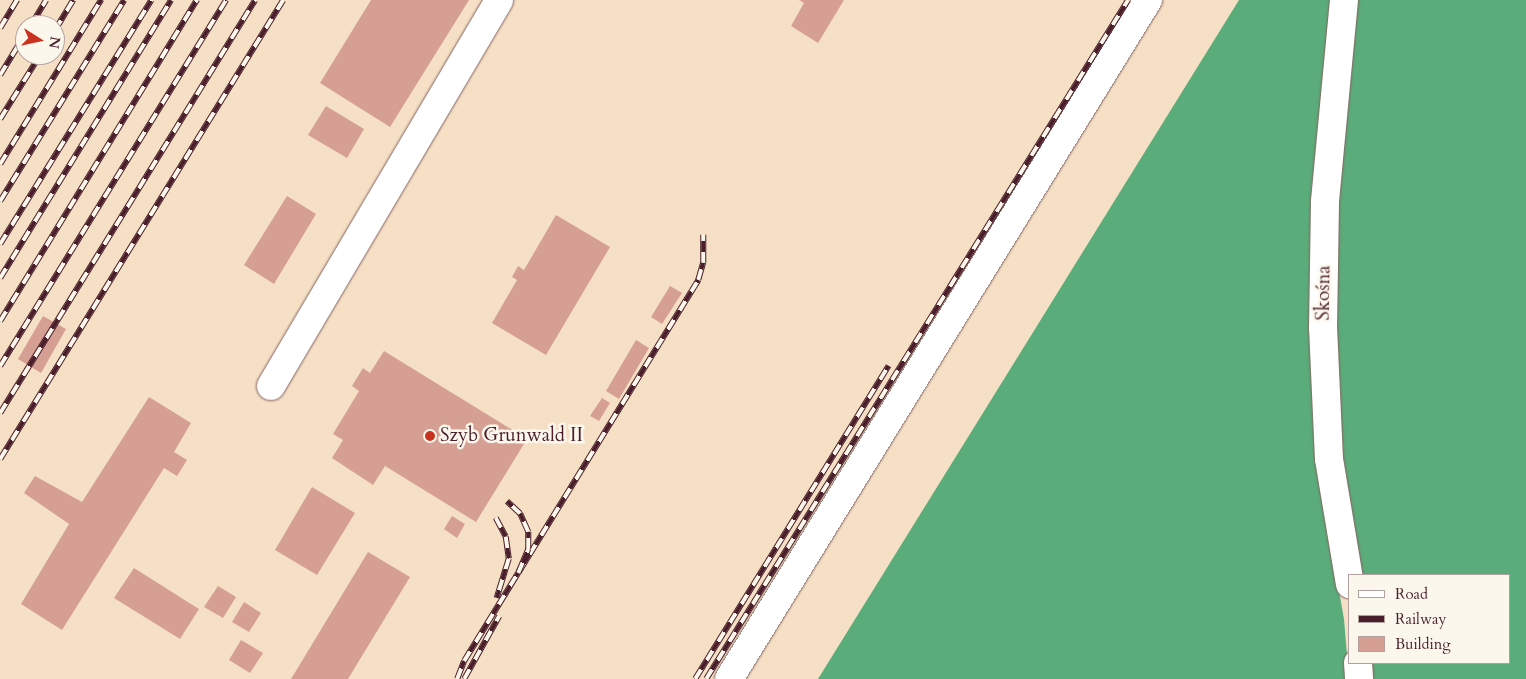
<!DOCTYPE html>
<html>
<head>
<meta charset="utf-8">
<style>
	body { margin:0 }
	#map { position:relative; width:1526px; height:679px; overflow:hidden; background:#f5e0c6; font-family:Cardo,serif }
	div>[style] { position:absolute }
	.forest>* { inset:0; background:#5aac7a }
	.building>* { inset:0; background:#d69f93 }
	.roads { filter:drop-shadow(0 0 1px #866361) drop-shadow(0 0 1px #866361) }
	.minor>* { height:28px; margin:-14px; padding:0 14px; transform-origin:14px; border-radius:14px; background:#fff }
	.rail>* { height:5.5px; margin-top:-2.75px; transform-origin:0; background:repeating-linear-gradient(90deg,#fbf7ec 0 11px,#4a1f2b 0 22px); box-sizing:border-box; border-block:1px solid #4a1f2b }
	.dots>* { width:14px; height:14px; translate:-50% -50%; box-sizing:border-box; border:2px solid #fbf7ec; border-radius:50% }
	span { translate:-50% -50%; white-space:nowrap; text-align:center; line-height:1.15; -webkit-text-stroke:5px #fbf7ec; paint-order:stroke }
	.street-label { font-size:19px; color:#4a1f2b }
	.poi-label { font-size:19px; color:#4a1f2b }
	.left { translate:0 -50%; text-align:left }
	.legend { position:absolute; left:1348px; top:574px; width:162px; height:90px; box-sizing:border-box; background:#fbf7ec; border:1px solid #b4a19f; margin:0; padding:6px 9px; list-style:none; font-size:15px; color:#4a1f2b }
	.legend li { display:flex; align-items:center; gap:10px; height:25px }
	.legend b { width:25px; border:1px solid #b4a19f }
	.north { position:absolute; left:15px; top:15px; width:50px; height:50px; box-sizing:border-box; background:#fbf7ec; border:1px solid #b4a19f; border-radius:50%; rotate:100deg; font-size:14px; font-weight:700; line-height:20px; text-align:center; color:#4a1f2b }
	.north::after { content:''; display:block; margin:auto; width:18px; height:22px; background:#c8321e; clip-path:polygon(50% 0,100% 100%,50% 72%,0 100%) }
</style>
</head>
<body>
<div id="map">
	<div class="forest">
		<i style="clip-path:polygon(1239px 0,1332px 0,1317px 468px,1344px 619px,1349px 679px,818px 679px)"></i>
		<i style="clip-path:polygon(1355px 0,1526px 0,1526px 679px,1370px 679px,1369px 663px,1510px 663px,1510px 575px,1360px 575px,1341px 461px,1332px 327px,1334px 198px)"></i>
	</div>
	<div class="building">
		<i style="clip-path:polygon(371px 0,469px 0,390px 127px,320px 83px)"></i>
		<i style="clip-path:polygon(799px 0,844px 0,818px 43px,791px 26px,804px 3px)"></i>
		<i style="clip-path:polygon(326px 106px,364px 129px,347px 158px,308px 135px)"></i>
		<i style="clip-path:polygon(287px 196px,316px 214px,274px 284px,244px 265px)"></i>
		<i style="clip-path:polygon(556px 215px,610px 247px,546px 355px,492px 323px,517px 280px,512px 277px,518px 266px,524px 270px)"></i>
		<i style="clip-path:polygon(670px 286px,682px 293px,662px 324px,651px 317px)"></i>
		<i style="clip-path:polygon(43px 316px,66px 329px,41px 373px,18px 359px)"></i>
		<i style="clip-path:polygon(636px 340px,649px 348px,619px 399px,606px 391px)"></i>
		<i style="clip-path:polygon(384px 351px,527px 439px,476px 522px,385px 466px,373px 485px,332px 458px,343px 440px,333px 434px,359px 391px,352px 386px,363px 368px,370px 373px)"></i>
		<i style="clip-path:polygon(149px 397px,191px 423px,174px 452px,187px 460px,177px 476px,164px 468px,62px 630px,21px 604px,69px 524px,24px 493px,35px 476px,82px 502px)"></i>
		<i style="clip-path:polygon(602px 398px,610px 403px,599px 421px,590px 416px)"></i>
		<i style="clip-path:polygon(312px 487px,355px 513px,317px 575px,275px 550px)"></i>
		<i style="clip-path:polygon(452px 516px,465px 524px,457px 538px,444px 529px)"></i>
		<i style="clip-path:polygon(368px 552px,410px 577px,348px 679px,291px 679px)"></i>
		<i style="clip-path:polygon(134px 568px,199px 609px,180px 639px,114px 598px)"></i>
		<i style="clip-path:polygon(218px 586px,236px 597px,223px 618px,204px 607px)"></i>
		<i style="clip-path:polygon(244px 602px,261px 613px,249px 632px,232px 622px)"></i>
		<i style="clip-path:polygon(241px 640px,263px 653px,250px 673px,229px 660px)"></i>
	</div>
	<div class="roads">
		<div class="minor">
			<i style="left:1344px;top:0;width:203px;rotate:95.4deg"></i>
			<i style="left:1325px;top:202px;width:125px;rotate:90.9deg"></i>
			<i style="left:1323px;top:327px;width:132px;rotate:87.4deg"></i>
			<i style="left:1329px;top:459px;width:127px;rotate:80.5deg"></i>
			<i style="left:271px;top:386px;width:448px;rotate:-59.4deg"></i>
			<i style="left:1358px;top:663px;width:16px;rotate:86deg"></i>
			<i style="left:729px;top:679px;width:798px;rotate:-58.32deg"></i>
		</div>
	</div>
	<div class="rail">
		<i style="left:31px;top:25px;width:29px;rotate:-59deg"></i>
		<i style="left:0;top:28px;width:33px;rotate:-59deg"></i>
		<i style="left:55px;top:30px;width:35px;rotate:-59deg"></i>
		<i style="left:0;top:75px;width:48px;rotate:-58.6deg"></i>
		<i style="left:0;top:119px;width:75px;rotate:-58deg"></i>
		<i style="left:0;top:164px;width:193px;rotate:-58.4deg"></i>
		<i style="left:0;top:201px;width:236px;rotate:-58.3deg"></i>
		<i style="left:0;top:244px;width:287px;rotate:-58.2deg"></i>
		<i style="left:0;top:278px;width:326px;rotate:-58.4deg"></i>
		<i style="left:0;top:321px;width:377px;rotate:-58.5deg"></i>
		<i style="left:0;top:366px;width:430px;rotate:-58.3deg"></i>
		<i style="left:0;top:413px;width:485px;rotate:-58.3deg"></i>
		<i style="left:0;top:459px;width:539px;rotate:-58.34deg"></i>
		<i style="left:496px;top:518px;width:21px;rotate:62deg"></i>
		<i style="left:506px;top:537px;width:22px;rotate:82deg"></i>
		<i style="left:509px;top:559px;width:41px;rotate:107.1deg"></i>
		<i style="left:518px;top:573px;width:344px;rotate:-58.4deg"></i>
		<i style="left:698px;top:280px;width:18px;rotate:-74deg"></i>
		<i style="left:703px;top:263px;width:28px;rotate:-90deg"></i>
		<i style="left:457px;top:679px;width:19px;rotate:-69deg"></i>
		<i style="left:464px;top:661px;width:103px;rotate:-58.5deg"></i>
		<i style="left:518px;top:573px;width:26px;rotate:-67deg"></i>
		<i style="left:528px;top:549px;width:17px;rotate:-90deg"></i>
		<i style="left:528px;top:532px;width:20px;rotate:-114deg"></i>
		<i style="left:520px;top:514px;width:18px;rotate:-137deg"></i>
		<i style="left:464px;top:679px;width:72px;rotate:-60.9deg"></i>
		<i style="left:695px;top:679px;width:368px;rotate:-58.3deg"></i>
		<i style="left:706px;top:679px;width:799px;rotate:-58.14deg"></i>
	</div>
	<div class="dots">
		<i style="left:430px;top:436px;background:#c8321e"></i>
	</div>
	<div class="street-label">
		<span style="left:1324px;top:293px;rotate:-89deg">Skośna</span>
	</div>
	<div class="poi-label">
		<span class="left" style="left:440px;top:436px">Szyb Grunwald II</span>
	</div>
	<ul class="legend">
	<li><b style="height:6px;background:#fff"></b>Road</li>
	<li><b style="height:6px;background:#4a1f2b"></b>Railway</li>
	<li><b style="height:14px;background:#d69f93"></b>Building</li>
	</ul>
	<div class="north">N</div>
</div>
</body>
</html>
